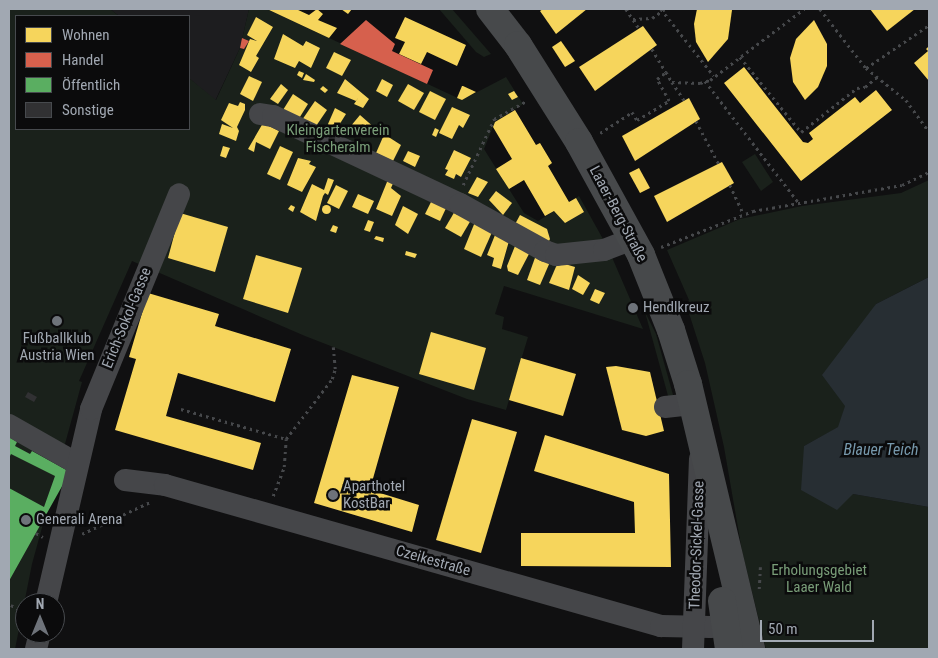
<!DOCTYPE html>
<html>
<head>
<meta charset="utf-8">
<style>
	body { margin:0 }
	#map { position:relative; width:938px; height:658px; overflow:hidden; background:#101011; font-family:"Roboto Condensed",sans-serif }
	div>[style] { position:absolute }
	.built>* { inset:0; background:#1d1d1f }
	.green>* { inset:0; background:#1a211b }
	.water>* { inset:0; background:#272e33 }
	.homes>* { inset:0; background:#f6d55c }
	.round { border-radius:50% }
	.shops>* { inset:0; background:#d6604d }
	.public>* { inset:0; background:#5aae61 }
	.building>* { inset:0; background:#313133 }
	.path>* { height:2.5px; margin-top:-1.25px; transform-origin:0; background:repeating-linear-gradient(90deg,#46484b 0 2.5px,transparent 0 6.5px) }
	.minor>* { height:22px; margin:-11px; padding:0 11px; transform-origin:11px; border-radius:11px; background:#454649 }
	.major>* { height:28px; margin:-14px; padding:0 14px; transform-origin:14px; border-radius:14px; background:#47494b }
	.dots>* { width:14px; height:14px; translate:-50% -50%; box-sizing:border-box; border:2px solid #0b0b0c; border-radius:50% }
	span { translate:-50% -50%; white-space:nowrap; text-align:center; line-height:1.15; -webkit-text-stroke:5px #0b0b0c; paint-order:stroke }
	.park-label { font-size:15px; color:#799d78 }
	.street-label { font-size:15px; color:#a1a8b2 }
	.poi-label { font-size:15px; color:#a1a8b2 }
	.left { translate:0 -50%; text-align:left }
	.water-label { font-size:16px; color:#7799ad; font-style:italic }
	.frame { position:absolute; inset:0; border:10px solid #a1a8b2; pointer-events:none }
	.legend { position:absolute; left:15px; top:15px; width:175px; height:115px; box-sizing:border-box; background:#0b0b0c; border:1px solid #474a4e; margin:0; padding:6px 9px; list-style:none; font-size:15px; color:#a1a8b2 }
	.legend li { display:flex; align-items:center; gap:10px; height:25px }
	.legend b { width:25px; border:1px solid #474a4e }
	.north { position:absolute; left:15px; top:593px; width:50px; height:50px; box-sizing:border-box; background:#0b0b0c; border:1px solid #474a4e; border-radius:50%; rotate:0deg; font-size:14px; font-weight:700; line-height:20px; text-align:center; color:#a1a8b2 }
	.north::after { content:''; display:block; margin:auto; width:18px; height:22px; background:#6e737a; clip-path:polygon(50% 0,100% 100%,50% 72%,0 100%) }
	.scale { position:absolute; left:760px; top:620px; width:114px; height:22px; box-sizing:border-box; border:2px solid #a1a8b2; border-top:0; padding-left:6px; font-size:15px; line-height:18px; white-space:nowrap; color:#a1a8b2; -webkit-text-stroke:4px #0b0b0c; paint-order:stroke }
</style>
</head>
<body>
<div id="map">
	<div class="built">
		<i style="clip-path:polygon(110px 9px,249px 9px,240px 48px,215px 101px,189px 78px,189px 16px,119px 16px)"></i>
	</div>
	<div class="green">
		<i style="clip-path:polygon(9px 9px,110px 9px,119px 16px,16px 16px,16px 129px,189px 129px,189px 78px,216px 100px,240px 48px,249px 9px,267px 9px,462px 100px,506px 77px,523px 104px,495px 122px,484px 149px,524px 213px,538px 221px,579px 196px,608px 248px,643px 329px,504px 286px,495px 314px,504px 317px,502px 329px,528px 337px,506px 410px,467px 399px,305px 336px,132px 261px,79px 381px,82px 382px,32px 564px,15px 649px,9px 649px)"></i>
		<i style="clip-path:polygon(439px 9px,452px 9px,491px 54px,484px 57px,476px 52px)"></i>
		<i style="clip-path:polygon(755px 154px,773px 182px,761px 191px,742px 162px)"></i>
		<i style="clip-path:polygon(929px 180px,929px 277px,876px 304px,839px 427px,804px 446px,853px 494px,929px 507px,929px 649px,766px 649px,742px 551px,724px 447px,705px 363px,686px 304px,689px 300px,667px 250px,740px 219px,802px 206px,901px 193px)"></i>
		<i style="clip-path:polygon(645px 312px,656px 334px,675px 402px,670px 403px)"></i>
	</div>
	<div class="water">
		<i style="clip-path:polygon(929px 277px,929px 507px,853px 494px,837px 510px,801px 490px,804px 446px,838px 427px,845px 406px,822px 375px,876px 304px)"></i>
	</div>
	<div class="homes">
		<i style="clip-path:polygon(267px 9px,296px 9px,309px 15px,317px 9px,323px 14px,318px 20px,337px 28px,329px 38px)"></i>
		<i style="clip-path:polygon(341px 9px,352px 9px,348px 14px)"></i>
		<i style="clip-path:polygon(543px 9px,587px 9px,556px 34px,540px 11px)"></i>
		<i style="clip-path:polygon(697px 9px,732px 10px,728px 39px,708px 62px,696px 42px,694px 24px)"></i>
		<i style="clip-path:polygon(870px 9px,915px 9px,887px 31px)"></i>
		<i style="clip-path:polygon(256px 17px,273px 27px,256px 56px,259px 58px,251px 72px,239px 65px,250px 39px,257px 41px,247px 35px)"></i>
		<i style="clip-path:polygon(405px 17px,466px 45px,457px 66px,427px 52px,421px 64px,399px 54px,405px 42px,395px 38px)"></i>
		<i style="clip-path:polygon(814px 20px,827px 44px,827px 66px,818px 87px,805px 100px,793px 82px,790px 58px,796px 39px)"></i>
		<i style="clip-path:polygon(643px 26px,657px 45px,595px 91px,579px 67px)"></i>
		<i style="clip-path:polygon(283px 34px,303px 46px,306px 41px,320px 48px,311px 68px,299px 61px,295px 68px,274px 59px)"></i>
		<i style="clip-path:polygon(561px 41px,575px 61px,565px 67px,552px 47px)"></i>
		<i style="clip-path:polygon(929px 46px,929px 81px,914px 63px,928px 51px,926px 49px)"></i>
		<i style="clip-path:polygon(334px 52px,351px 60px,342px 76px,326px 68px)"></i>
		<i style="clip-path:polygon(744px 67px,803px 142px,808px 143px,813px 139px,809px 133px,855px 97px,860px 103px,876px 90px,892px 110px,801px 181px,724px 83px)"></i>
		<i style="clip-path:polygon(299px 71px,304px 73px,302px 78px,297px 75px)"></i>
		<i style="clip-path:polygon(306px 74px,315px 80px,314px 82px,303px 80px)"></i>
		<i style="clip-path:polygon(249px 76px,262px 82px,253px 101px,240px 94px)"></i>
		<i style="clip-path:polygon(345px 79px,369px 99px,363px 108px,354px 104px,359px 97px,356px 101px,337px 93px)"></i>
		<i style="clip-path:polygon(382px 79px,393px 85px,387px 97px,376px 91px)"></i>
		<i style="clip-path:polygon(281px 84px,288px 90px,278px 104px,270px 99px)"></i>
		<i style="clip-path:polygon(408px 84px,424px 93px,414px 110px,398px 101px)"></i>
		<i style="clip-path:polygon(323px 86px,328px 90px,325px 93px,320px 89px)"></i>
		<i style="clip-path:polygon(462px 86px,463px 86px,476px 92px,462px 100px,457px 98px)"></i>
		<i style="clip-path:polygon(430px 91px,446px 99px,435px 120px,419px 112px)"></i>
		<i style="clip-path:polygon(514px 91px,518px 97px,512px 100px,508px 94px)"></i>
		<i style="clip-path:polygon(293px 94px,308px 104px,298px 120px,283px 110px)"></i>
		<i style="clip-path:polygon(689px 98px,700px 119px,635px 161px,622px 136px)"></i>
		<i style="clip-path:polygon(315px 101px,327px 110px,314px 129px,302px 120px)"></i>
		<i style="clip-path:polygon(240px 102px,245px 104px,245px 110px,237px 127px,239px 131px,236px 141px,219px 134px,222px 124px,233px 128px,221px 120px,229px 103px,238px 106px)"></i>
		<i style="clip-path:polygon(452px 107px,470px 115px,463px 128px,459px 125px,452px 139px,439px 133px)"></i>
		<i style="clip-path:polygon(335px 108px,346px 114px,336px 130px,328px 124px)"></i>
		<i style="clip-path:polygon(515px 110px,536px 145px,540px 143px,552px 163px,548px 166px,569px 202px,576px 198px,584px 212px,565px 223px,554px 211px,545px 216px,524px 180px,509px 189px,496px 169px,512px 159px,493px 127px,495px 122px)"></i>
		<i style="clip-path:polygon(360px 115px,376px 129px,401px 145px,393px 161px,376px 153px,383px 137px,373px 133px,371px 136px,363px 130px,359px 134px,350px 127px)"></i>
		<i style="clip-path:polygon(263px 123px,279px 131px,270px 149px,256px 142px,254px 152px,248px 149px)"></i>
		<i style="clip-path:polygon(435px 128px,439px 130px,436px 137px,432px 135px)"></i>
		<i style="clip-path:polygon(223px 146px,230px 148px,226px 158px,220px 156px)"></i>
		<i style="clip-path:polygon(280px 146px,293px 152px,280px 180px,267px 174px)"></i>
		<i style="clip-path:polygon(454px 150px,471px 158px,461px 177px,456px 174px,454px 179px,445px 175px,448px 170px,445px 169px)"></i>
		<i style="clip-path:polygon(408px 151px,420px 156px,415px 167px,403px 161px)"></i>
		<i style="clip-path:polygon(298px 158px,311px 161px,309px 164px,316px 167px,302px 192px,287px 185px)"></i>
		<i style="clip-path:polygon(722px 162px,734px 183px,667px 222px,654px 196px)"></i>
		<i style="clip-path:polygon(639px 168px,650px 188px,640px 193px,629px 173px)"></i>
		<i style="clip-path:polygon(389px 177px,395px 179px,391px 188px,401px 196px,392px 216px,376px 209px)"></i>
		<i style="clip-path:polygon(477px 177px,488px 182px,478px 197px,468px 193px)"></i>
		<i style="clip-path:polygon(328px 178px,334px 180px,328px 195px,325px 193px,323px 196px,316px 221px,300px 212px,312px 184px,324px 190px)"></i>
		<i style="clip-path:polygon(336px 185px,348px 191px,339px 209px,327px 203px)"></i>
		<i style="clip-path:polygon(496px 191px,512px 203px,503px 215px,489px 200px)"></i>
		<i style="clip-path:polygon(358px 194px,374px 201px,368px 214px,352px 207px)"></i>
		<i style="clip-path:polygon(433px 198px,448px 204px,440px 221px,425px 214px)"></i>
		<i class="round" style="left:321.5px;top:204.5px;width:9px;height:9px"></i>
		<i style="clip-path:polygon(291px 205px,295px 207px,293px 212px,288px 209px)"></i>
		<i style="clip-path:polygon(403px 206px,418px 214px,408px 234px,395px 225px)"></i>
		<i style="clip-path:polygon(455px 211px,471px 220px,461px 237px,445px 228px)"></i>
		<i style="clip-path:polygon(180px 213px,228px 227px,215px 272px,168px 258px)"></i>
		<i style="clip-path:polygon(520px 215px,547px 229px,550px 239px,546px 247px,513px 228px)"></i>
		<i style="clip-path:polygon(368px 220px,374px 222px,370px 232px,364px 230px)"></i>
		<i style="clip-path:polygon(475px 222px,493px 230px,481px 257px,464px 249px)"></i>
		<i style="clip-path:polygon(333px 225px,338px 227px,336px 233px,330px 231px)"></i>
		<i style="clip-path:polygon(495px 235px,509px 241px,501px 269px,492px 266px,494px 258px,487px 255px)"></i>
		<i style="clip-path:polygon(376px 236px,384px 238px,383px 242px,374px 239px)"></i>
		<i style="clip-path:polygon(515px 246px,530px 252px,518px 275px,508px 271px,507px 266px)"></i>
		<i style="clip-path:polygon(406px 251px,417px 254px,415px 258px,405px 255px)"></i>
		<i style="clip-path:polygon(256px 255px,302px 268px,288px 313px,243px 299px)"></i>
		<i style="clip-path:polygon(536px 255px,550px 262px,540px 285px,527px 280px)"></i>
		<i style="clip-path:polygon(558px 262px,575px 267px,569px 290px,549px 283px)"></i>
		<i style="clip-path:polygon(578px 275px,590px 283px,583px 295px,572px 289px)"></i>
		<i style="clip-path:polygon(595px 289px,605px 293px,599px 304px,590px 300px)"></i>
		<i style="clip-path:polygon(148px 293px,219px 314px,215px 326px,291px 349px,275px 402px,178px 373px,166px 416px,261px 443px,253px 470px,115px 430px,136px 359px,129px 357px)"></i>
		<i style="clip-path:polygon(431px 332px,486px 348px,474px 390px,419px 374px)"></i>
		<i style="clip-path:polygon(521px 358px,576px 374px,563px 416px,509px 400px)"></i>
		<i style="clip-path:polygon(616px 366px,650px 372px,664px 431px,646px 436px,622px 430px,606px 367px)"></i>
		<i style="clip-path:polygon(352px 375px,399px 387px,372px 482px,367px 489px,419px 505px,412px 532px,314px 503px)"></i>
		<i style="clip-path:polygon(472px 419px,517px 432px,481px 553px,436px 540px)"></i>
		<i style="clip-path:polygon(545px 435px,669px 474px,671px 567px,521px 566px,521px 533px,635px 533px,634px 502px,534px 471px)"></i>
	</div>
	<div class="shops">
		<i style="clip-path:polygon(366px 20px,395px 44px,392px 51px,433px 70px,427px 84px,340px 44px)"></i>
		<i style="clip-path:polygon(242px 38px,249px 41px,244px 49px,240px 48px)"></i>
	</div>
	<div class="public">
		<i style="clip-path:polygon(9px 437px,17px 442px,15px 446px,30px 454px,32px 451px,70px 472px,9px 581px,9px 488px,44px 507px,55px 476px,11px 454px,9px 458px)"></i>
	</div>
	<div class="building">
		<i style="clip-path:polygon(28px 392px,37px 397px,34px 402px,25px 397px)"></i>
	</div>
	<div class="path">
		<i style="left:626px;top:9px;width:23px;rotate:56deg"></i>
		<i style="left:661px;top:9px;width:85px;rotate:51.7deg"></i>
		<i style="left:820px;top:9px;width:75px;rotate:52.1deg"></i>
		<i style="left:866px;top:68px;width:51px;rotate:38.7deg"></i>
		<i style="left:906px;top:100px;width:39px;rotate:54deg"></i>
		<i style="left:633px;top:19px;width:19px;rotate:-3deg"></i>
		<i style="left:652px;top:18px;width:16px;rotate:-35deg"></i>
		<i style="left:652px;top:49px;width:27px;rotate:59deg"></i>
		<i style="left:740px;top:57px;width:97px;rotate:50.9deg"></i>
		<i style="left:801px;top:132px;width:71px;rotate:-38.2deg"></i>
		<i style="left:857px;top:88px;width:8px;rotate:-7deg"></i>
		<i style="left:865px;top:87px;width:16px;rotate:-40deg"></i>
		<i style="left:866px;top:68px;width:76px;rotate:-34.3deg"></i>
		<i style="left:705px;top:81px;width:154px;rotate:52.4deg"></i>
		<i style="left:672px;top:82px;width:22px;rotate:56deg"></i>
		<i style="left:696px;top:121px;width:49px;rotate:61.9deg"></i>
		<i style="left:600px;top:133px;width:38px;rotate:-33deg"></i>
		<i style="left:632px;top:112px;width:9px;rotate:58deg"></i>
		<i style="left:637px;top:120px;width:37px;rotate:-31deg"></i>
		<i style="left:669px;top:101px;width:25px;rotate:-119deg"></i>
		<i style="left:657px;top:79px;width:11px;rotate:-38deg"></i>
		<i style="left:666px;top:72px;width:12px;rotate:59deg"></i>
		<i style="left:672px;top:82px;width:28px;rotate:2deg"></i>
		<i style="left:700px;top:83px;width:10px;rotate:-17deg"></i>
		<i style="left:710px;top:80px;width:118px;rotate:-37.1deg"></i>
		<i style="left:463px;top:185px;width:73px;rotate:-64.8deg"></i>
		<i style="left:494px;top:119px;width:37px;rotate:-29deg"></i>
		<i style="left:730px;top:185px;width:31px;rotate:65deg"></i>
		<i style="left:661px;top:247px;width:99px;rotate:-21.4deg"></i>
		<i style="left:753px;top:211px;width:151px;rotate:-9.9deg"></i>
		<i style="left:902px;top:185px;width:30px;rotate:-26deg"></i>
		<i style="left:181px;top:409px;width:109px;rotate:15.9deg"></i>
		<i style="left:273px;top:496px;width:31px;rotate:-69deg"></i>
		<i style="left:284px;top:467px;width:28px;rotate:-86deg"></i>
		<i style="left:286px;top:439px;width:76px;rotate:-52.5deg"></i>
		<i style="left:332px;top:379px;width:10px;rotate:-73deg"></i>
		<i style="left:335px;top:369px;width:22px;rotate:-95deg"></i>
		<i style="left:36px;top:533px;width:8px;rotate:30deg"></i>
		<i style="left:82px;top:534px;width:75px;rotate:-25.2deg"></i>
		<i style="left:759px;top:589px;width:22px;rotate:-87deg"></i>
		<i style="left:11px;top:605px;width:16px;rotate:30deg"></i>
	</div>
	<div class="minor">
		<i style="left:260px;top:114px;width:13px;rotate:9deg"></i>
		<i style="left:273px;top:116px;width:207px;rotate:25.2deg"></i>
		<i style="left:460px;top:204px;width:97px;rotate:28.9deg"></i>
		<i style="left:545px;top:251px;width:12px;rotate:20deg"></i>
		<i style="left:556px;top:255px;width:48px;rotate:-5.9deg"></i>
		<i style="left:604px;top:250px;width:31px;rotate:-21deg"></i>
		<i style="left:665px;top:407px;width:27px;rotate:-6deg"></i>
		<i style="left:9px;top:425px;width:77px;rotate:29.6deg"></i>
		<i style="left:125px;top:480px;width:40px;rotate:7.1deg"></i>
		<i style="left:165px;top:485px;width:516px;rotate:15.87deg"></i>
		<i style="left:661px;top:626px;width:50px;rotate:1.1deg"></i>
		<i style="left:711px;top:627px;width:30px;rotate:-20deg"></i>
		<i style="left:46px;top:603px;width:199px;rotate:-76.9deg"></i>
		<i style="left:91px;top:409px;width:232px;rotate:-67.7deg"></i>
		<i style="left:36px;top:649px;width:16px;rotate:-76deg"></i>
		<i style="left:693px;top:649px;width:190px;rotate:-87.9deg"></i>
	</div>
	<div class="major">
		<i style="left:490px;top:9px;width:46px;rotate:52.1deg"></i>
		<i style="left:518px;top:45px;width:115px;rotate:57.8deg"></i>
		<i style="left:579px;top:142px;width:129px;rotate:61.2deg"></i>
		<i style="left:641px;top:255px;width:81px;rotate:68.2deg"></i>
		<i style="left:671px;top:330px;width:57px;rotate:72.5deg"></i>
		<i style="left:688px;top:384px;width:272px;rotate:76.6deg"></i>
		<i style="left:722px;top:601px;width:49px;rotate:81.7deg"></i>
	</div>
	<div class="dots">
		<i style="left:633px;top:308px;background:#6e737a"></i>
		<i style="left:57px;top:321px;background:#6e737a"></i>
		<i style="left:333px;top:495px;background:#6e737a"></i>
		<i style="left:26px;top:520px;background:#6e737a"></i>
	</div>
	<div class="park-label">
		<span style="left:338px;top:139px">Kleingartenverein<br>Fischeralm</span>
		<span style="left:819px;top:579px">Erholungsgebiet<br>Laaer Wald</span>
	</div>
	<div class="street-label">
		<span style="left:618px;top:214px;rotate:62deg">Laaer-Berg-Straße</span>
		<span style="left:127px;top:318px;rotate:-68deg">Erich-Sokol-Gasse</span>
		<span style="left:697px;top:545px;rotate:-88deg">Theodor-Sickel-Gasse</span>
		<span style="left:433px;top:561px;rotate:16deg">Czeikestraße</span>
	</div>
	<div class="poi-label">
		<span class="left" style="left:643px;top:308px">Hendlkreuz</span>
		<span style="left:57px;top:347px">Fußballklub<br>Austria Wien</span>
		<span class="left" style="left:343px;top:495px">Aparthotel<br>KostBar</span>
		<span class="left" style="left:36px;top:520px">Generali Arena</span>
	</div>
	<div class="water-label">
		<span style="left:881px;top:450px">Blauer Teich</span>
	</div>
	<div class="frame"></div>
	<ul class="legend">
	<li><b style="height:14px;background:#f6d55c"></b>Wohnen</li>
	<li><b style="height:14px;background:#d6604d"></b>Handel</li>
	<li><b style="height:14px;background:#5aae61"></b>Öffentlich</li>
	<li><b style="height:14px;background:#313133"></b>Sonstige</li>
	</ul>
	<div class="north">N</div>
	<div class="scale">50 m</div>
</div>
</body>
</html>
